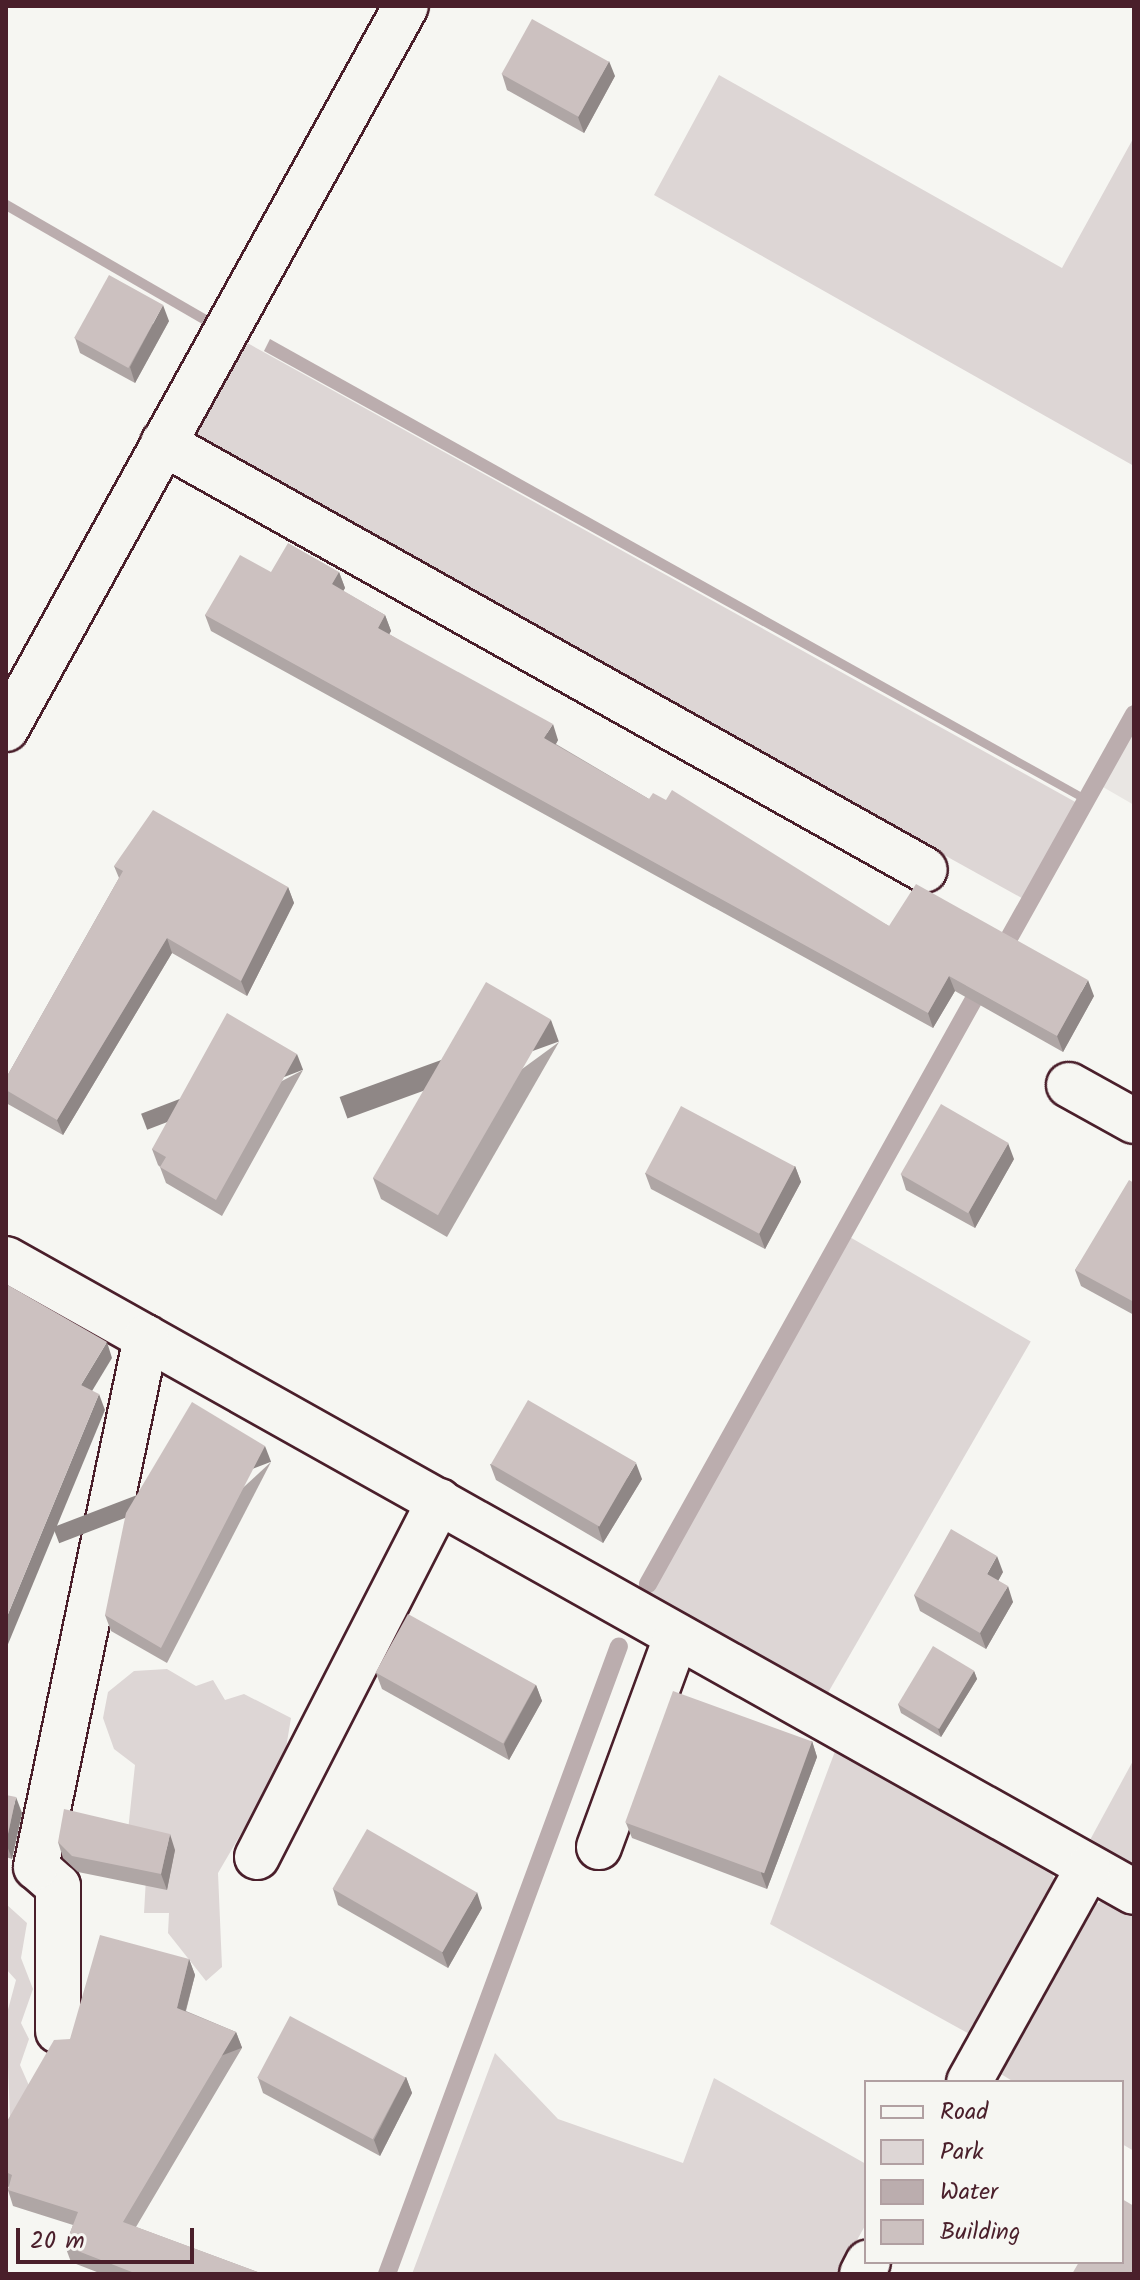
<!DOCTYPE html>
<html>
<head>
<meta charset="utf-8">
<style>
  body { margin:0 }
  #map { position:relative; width:1140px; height:2280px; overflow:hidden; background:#f6f6f2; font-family:Kalam,sans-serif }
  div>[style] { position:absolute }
  .built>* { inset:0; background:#e9e6e3 }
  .green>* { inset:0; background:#ddd6d5; transform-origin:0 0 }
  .water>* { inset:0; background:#bbadae; transform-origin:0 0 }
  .stream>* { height:18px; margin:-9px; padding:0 9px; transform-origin:9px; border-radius:9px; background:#bbadae }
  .roads { filter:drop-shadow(2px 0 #4a1f2b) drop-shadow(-2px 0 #4a1f2b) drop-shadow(0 2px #4a1f2b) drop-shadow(0 -2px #4a1f2b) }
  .minor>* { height:44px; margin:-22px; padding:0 22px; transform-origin:22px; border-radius:22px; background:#f6f6f2 }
  .wall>* { inset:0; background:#afa6a5 }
  .shaded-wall>* { inset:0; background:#8f8786; transform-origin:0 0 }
  .building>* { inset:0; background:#ccc1c0; transform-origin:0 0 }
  span { translate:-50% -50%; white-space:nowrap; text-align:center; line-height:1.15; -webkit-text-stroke:8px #f6f6f2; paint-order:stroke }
  .frame { position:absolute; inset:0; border:8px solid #4a1f2b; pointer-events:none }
  .legend { position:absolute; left:864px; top:2080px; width:260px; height:184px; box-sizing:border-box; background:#f6f6f2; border:2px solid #b1a0a2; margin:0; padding:10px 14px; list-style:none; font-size:24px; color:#4a1f2b }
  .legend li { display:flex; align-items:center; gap:16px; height:40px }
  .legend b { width:40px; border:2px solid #b1a0a2 }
  .scale { position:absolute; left:16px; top:2228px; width:178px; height:36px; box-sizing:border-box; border:4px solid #4a1f2b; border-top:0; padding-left:10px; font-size:24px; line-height:28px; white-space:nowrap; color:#4a1f2b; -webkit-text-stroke:6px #f6f6f2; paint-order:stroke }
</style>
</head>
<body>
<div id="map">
  <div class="built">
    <i style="clip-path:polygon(1134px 730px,1134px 805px,1103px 787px)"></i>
  </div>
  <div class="green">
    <i style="clip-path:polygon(719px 75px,1062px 268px,1134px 137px,1134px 466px,654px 195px)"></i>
    <i style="left:242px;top:340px;width:959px;height:110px;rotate:29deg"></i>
    <i style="left:848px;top:1236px;width:211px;height:415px;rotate:30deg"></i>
    <i style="clip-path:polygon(167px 1669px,196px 1686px,213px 1680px,225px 1700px,244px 1694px,291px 1718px,284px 1760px,218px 1873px,222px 1967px,206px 1981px,168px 1933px,169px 1913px,144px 1913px,146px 1878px,127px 1840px,135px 1765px,114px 1749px,103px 1718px,108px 1692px,134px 1671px)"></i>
    <i style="clip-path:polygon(837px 1746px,1051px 1864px,1055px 1886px,973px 2036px,770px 1924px)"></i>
    <i style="clip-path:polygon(1134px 1759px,1134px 1864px,1090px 1840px)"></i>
    <i style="clip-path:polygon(1109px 1898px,1134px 1912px,1134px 2151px,1122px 2144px,1122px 2082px,1014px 2082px,996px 2071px,1089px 1907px)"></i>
    <i style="clip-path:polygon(6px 1904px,27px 1923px,21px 1958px,33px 1989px,21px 2023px,29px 2039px,20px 2065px,34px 2097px,10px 2117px,6px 2017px,16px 1980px,6px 1969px)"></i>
    <i style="clip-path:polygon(495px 2053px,558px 2119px,683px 2163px,714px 2078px,866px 2164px,866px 2224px,838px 2274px,412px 2274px)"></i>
  </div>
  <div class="water">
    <i style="left:6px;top:199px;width:234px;height:10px;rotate:30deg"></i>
    <i style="clip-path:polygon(270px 339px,1086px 795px,1082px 802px,264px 351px)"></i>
  </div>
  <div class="stream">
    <i style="left:999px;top:956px;width:277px;rotate:-60.8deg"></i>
    <i style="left:648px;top:1584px;width:690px;rotate:-60.87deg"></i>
    <i style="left:387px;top:2274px;width:669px;rotate:-69.72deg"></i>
  </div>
  <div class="roads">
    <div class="minor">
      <i style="left:163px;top:443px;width:873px;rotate:29.26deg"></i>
      <i style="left:6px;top:729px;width:826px;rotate:-61.05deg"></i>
      <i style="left:1069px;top:1085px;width:74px;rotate:29deg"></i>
      <i style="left:6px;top:1259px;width:1293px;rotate:29.3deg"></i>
      <i style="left:599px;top:1847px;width:223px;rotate:-69.8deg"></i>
      <i style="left:257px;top:1857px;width:400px;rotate:-62.9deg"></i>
      <i style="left:58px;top:2031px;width:145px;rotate:-90deg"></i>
      <i style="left:58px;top:1886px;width:29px;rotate:-139deg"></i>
      <i style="left:36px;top:1867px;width:541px;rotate:-78.27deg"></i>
      <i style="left:969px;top:2082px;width:245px;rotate:-60.9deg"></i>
      <i style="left:862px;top:2274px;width:13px;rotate:-63deg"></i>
    </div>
  </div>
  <div class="wall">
    <i style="clip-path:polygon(502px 74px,615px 76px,584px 133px,507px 90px)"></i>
    <i style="clip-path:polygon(169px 321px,135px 383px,80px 353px,75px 338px)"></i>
    <i style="clip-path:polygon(271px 572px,339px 572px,345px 588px,343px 591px,385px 615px,391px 631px,389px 634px,558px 740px,556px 744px,649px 799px,889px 926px,1094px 996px,1063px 1052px,955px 991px,933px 1028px,211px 631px,205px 615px)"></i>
    <i style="clip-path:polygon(114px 866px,288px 887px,294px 903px,247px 996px,172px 953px,63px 1135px,6px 1103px,6px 1078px,119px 878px)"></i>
    <i style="clip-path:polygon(559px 1042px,447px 1237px,381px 1199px,373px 1178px)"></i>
    <i style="clip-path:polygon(303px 1070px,222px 1216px,166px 1183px,160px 1167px,158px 1165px,152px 1149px)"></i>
    <i style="clip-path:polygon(1014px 1159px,975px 1228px,906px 1190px,901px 1174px)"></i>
    <i style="clip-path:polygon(795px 1166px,801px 1182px,765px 1249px,651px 1189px,645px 1173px)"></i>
    <i style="clip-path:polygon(1134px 1183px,1134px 1315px,1081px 1286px,1075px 1270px)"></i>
    <i style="clip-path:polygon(271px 1462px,167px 1663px,111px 1631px,105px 1615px)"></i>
    <i style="clip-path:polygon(490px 1464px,642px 1479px,603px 1543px,496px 1480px)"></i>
    <i style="clip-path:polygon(1003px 1572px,998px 1581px,1013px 1602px,986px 1649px,920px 1611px,914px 1595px)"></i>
    <i style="clip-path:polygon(974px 1671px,977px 1679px,941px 1737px,901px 1713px,898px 1704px)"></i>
    <i style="clip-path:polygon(376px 1673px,536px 1685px,542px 1701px,509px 1760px,382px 1689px)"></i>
    <i style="clip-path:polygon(812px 1741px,817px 1757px,767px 1889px,632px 1838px,626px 1823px)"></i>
    <i style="clip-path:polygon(6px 1795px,22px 1813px,12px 1859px,6px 1857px)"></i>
    <i style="clip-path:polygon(58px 1842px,175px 1850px,167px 1890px,78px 1872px,63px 1858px)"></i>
    <i style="clip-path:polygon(333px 1889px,482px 1908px,448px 1968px,338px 1905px)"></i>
    <i style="clip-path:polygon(189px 1959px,195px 1975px,186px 2011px,236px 2032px,242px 2048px,136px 2227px,263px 2274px,102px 2274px,71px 2262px,65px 2246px,73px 2225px,13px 2206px,8px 2190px,9px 2187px,6px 2186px,6px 2123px,70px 2039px)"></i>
    <i style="clip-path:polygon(406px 2077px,412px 2093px,380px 2156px,263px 2093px,258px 2078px)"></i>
  </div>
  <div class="shaded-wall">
    <i style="clip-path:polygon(609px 61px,615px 76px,584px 133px,578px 117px)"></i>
    <i style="clip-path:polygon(163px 305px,169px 321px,135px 383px,130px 367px)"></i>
    <i style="clip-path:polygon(339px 572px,345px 588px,338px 600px,332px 584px)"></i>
    <i style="clip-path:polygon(385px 615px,391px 631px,384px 644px,378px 628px)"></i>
    <i style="clip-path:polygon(553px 724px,558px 740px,550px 754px,544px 738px)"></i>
    <i style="clip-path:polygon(288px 887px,294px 903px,247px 996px,241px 981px)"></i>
    <i style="clip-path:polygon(167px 938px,172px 953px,63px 1135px,57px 1120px)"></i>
    <i style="clip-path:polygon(949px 976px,955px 991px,933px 1028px,928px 1013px)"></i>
    <i style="clip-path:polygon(1088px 980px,1094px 996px,1063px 1052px,1057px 1036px)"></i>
    <i style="left:551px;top:1020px;width:23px;height:225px;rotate:70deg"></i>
    <i style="left:297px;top:1054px;width:17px;height:167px;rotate:69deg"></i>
    <i style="clip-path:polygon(1008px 1143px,1014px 1159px,975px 1228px,969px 1212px)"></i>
    <i style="clip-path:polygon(795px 1166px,801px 1182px,765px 1249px,759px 1233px)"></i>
    <i style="clip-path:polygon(107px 1342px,112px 1358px,86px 1401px,81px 1385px)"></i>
    <i style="clip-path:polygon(99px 1394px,105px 1410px,6px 1649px,6px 1619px)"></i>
    <i style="left:265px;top:1446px;width:17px;height:227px;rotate:69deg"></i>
    <i style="clip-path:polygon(636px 1463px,642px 1479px,603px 1543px,598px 1527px)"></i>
    <i style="clip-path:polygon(997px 1556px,1003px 1572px,993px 1590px,987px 1574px)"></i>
    <i style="clip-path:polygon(1008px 1586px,1013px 1602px,986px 1649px,980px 1633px)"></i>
    <i style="clip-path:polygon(974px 1671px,977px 1679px,941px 1737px,938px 1729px)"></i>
    <i style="clip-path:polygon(536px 1685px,542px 1701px,509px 1760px,504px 1744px)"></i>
    <i style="clip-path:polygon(812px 1741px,817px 1757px,767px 1889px,761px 1873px)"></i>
    <i style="clip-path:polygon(16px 1797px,22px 1813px,12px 1859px,6px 1843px)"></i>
    <i style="clip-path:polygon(170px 1834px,175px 1850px,167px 1890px,161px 1874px)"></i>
    <i style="clip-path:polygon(477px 1892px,482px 1908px,448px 1968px,442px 1952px)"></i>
    <i style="clip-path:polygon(189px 1959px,195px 1975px,182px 2024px,177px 2008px)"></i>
    <i style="left:236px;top:2032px;width:17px;height:221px;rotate:69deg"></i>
    <i style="clip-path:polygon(406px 2077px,412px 2093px,380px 2156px,374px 2140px)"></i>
  </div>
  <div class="building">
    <i style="left:532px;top:19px;width:88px;height:63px;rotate:29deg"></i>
    <i style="left:109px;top:275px;width:62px;height:72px;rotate:29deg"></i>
    <i style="clip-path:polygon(288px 543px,339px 572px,332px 584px,385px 615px,378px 628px,553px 724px,544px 738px,649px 799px,653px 793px,666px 800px,672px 790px,889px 926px,916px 884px,1088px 980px,1057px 1036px,949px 976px,928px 1013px,205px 615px,240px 555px,271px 572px)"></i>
    <i style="clip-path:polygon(153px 810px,288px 887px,241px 981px,167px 938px,57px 1120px,6px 1090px,6px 1078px,123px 871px,114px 866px)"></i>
    <i style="left:486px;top:982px;width:75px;height:226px;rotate:30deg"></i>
    <i style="clip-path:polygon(227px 1013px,297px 1054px,216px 1200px,160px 1167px,166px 1157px,152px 1149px)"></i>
    <i style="left:941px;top:1104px;width:78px;height:81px;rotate:30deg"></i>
    <i style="left:681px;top:1106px;width:129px;height:76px;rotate:28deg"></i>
    <i style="clip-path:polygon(1129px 1180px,1134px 1183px,1134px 1302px,1075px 1270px)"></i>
    <i style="clip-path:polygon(6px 1284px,107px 1342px,81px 1385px,99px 1394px,6px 1619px)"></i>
    <i style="left:528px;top:1400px;width:125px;height:74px;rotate:30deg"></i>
    <i style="clip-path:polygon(192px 1402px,265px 1446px,161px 1648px,105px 1615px,126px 1513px)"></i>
    <i style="clip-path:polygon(951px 1529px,997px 1556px,987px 1574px,1008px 1586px,980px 1633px,914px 1595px)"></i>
    <i style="left:408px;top:1614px;width:146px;height:67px;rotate:29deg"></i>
    <i style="left:933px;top:1646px;width:48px;height:68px;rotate:31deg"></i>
    <i style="left:673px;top:1691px;width:148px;height:140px;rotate:20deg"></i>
    <i style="clip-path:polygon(6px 1795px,16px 1797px,6px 1843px)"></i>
    <i style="clip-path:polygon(64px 1809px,170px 1834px,161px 1874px,72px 1856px,58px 1842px)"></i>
    <i style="left:367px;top:1829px;width:127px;height:69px;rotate:30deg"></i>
    <i style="clip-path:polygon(100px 1935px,189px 1959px,177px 2008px,236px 2032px,123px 2222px,263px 2274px,137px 2274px,65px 2246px,78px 2212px,8px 2190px,12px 2175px,6px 2172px,6px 2123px,54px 2040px,70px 2039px)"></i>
    <i style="left:290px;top:2016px;width:131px;height:70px;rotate:28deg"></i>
    <i style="clip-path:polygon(1122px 2199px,1134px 2206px,1134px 2274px,1072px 2274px,1079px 2262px,1122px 2262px)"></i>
  </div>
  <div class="frame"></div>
  <ul class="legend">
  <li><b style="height:10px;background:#f6f6f2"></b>Road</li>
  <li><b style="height:22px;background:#ddd6d5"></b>Park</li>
  <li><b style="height:22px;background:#bbadae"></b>Water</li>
  <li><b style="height:22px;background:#ccc1c0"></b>Building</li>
  </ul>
  <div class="scale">20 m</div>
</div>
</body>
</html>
